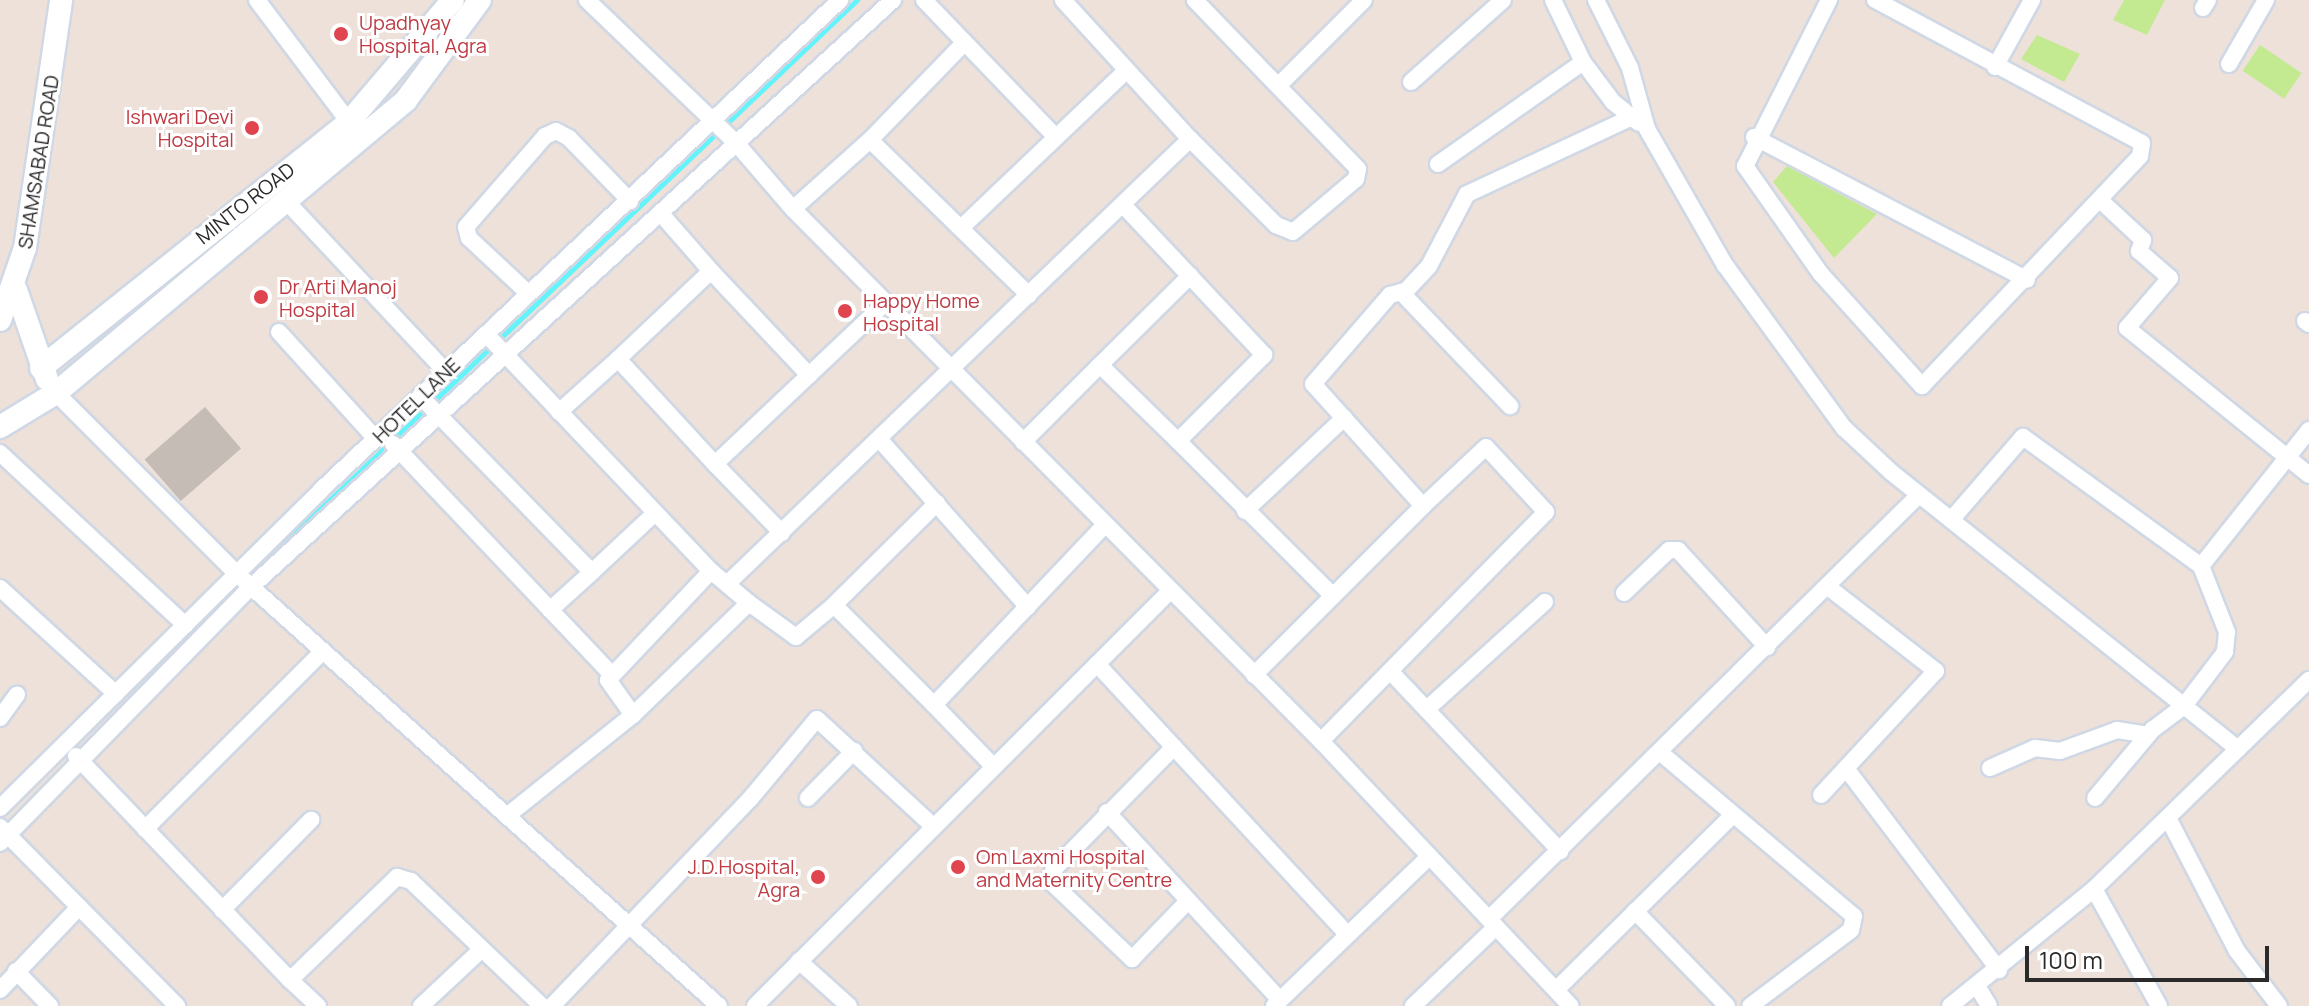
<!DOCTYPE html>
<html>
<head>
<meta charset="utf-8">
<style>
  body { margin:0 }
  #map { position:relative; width:2309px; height:1006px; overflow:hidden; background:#ede1da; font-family:Manrope,sans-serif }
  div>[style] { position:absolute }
  .green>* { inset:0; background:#c3ea91; transform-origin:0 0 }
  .stream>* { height:5px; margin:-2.5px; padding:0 2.5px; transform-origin:2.5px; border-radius:2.5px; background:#62f4fa }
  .building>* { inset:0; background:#c5bcb6; transform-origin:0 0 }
  .roads { filter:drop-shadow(2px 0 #cfd8e4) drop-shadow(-2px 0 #cfd8e4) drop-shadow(0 2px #cfd8e4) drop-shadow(0 -2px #cfd8e4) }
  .street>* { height:16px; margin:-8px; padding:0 8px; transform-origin:8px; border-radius:8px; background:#fff }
  .secondary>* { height:22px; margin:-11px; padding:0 11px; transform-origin:11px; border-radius:11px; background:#fff }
  .dots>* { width:22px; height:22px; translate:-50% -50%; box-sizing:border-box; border:4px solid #fff; border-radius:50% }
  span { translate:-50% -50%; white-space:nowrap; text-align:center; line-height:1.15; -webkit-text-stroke:6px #fff; paint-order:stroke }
  .health-label { font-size:20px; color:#be3a42 }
  .left { translate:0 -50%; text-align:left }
  .right { translate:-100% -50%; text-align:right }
  .street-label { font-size:20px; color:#2a2a2a }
  .scale { position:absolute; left:2025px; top:946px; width:244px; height:36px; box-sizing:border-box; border:4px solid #2a2a2a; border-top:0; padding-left:10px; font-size:24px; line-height:28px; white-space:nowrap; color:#2a2a2a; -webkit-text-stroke:6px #fff; paint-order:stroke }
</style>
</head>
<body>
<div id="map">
  <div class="green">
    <i style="clip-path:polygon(2124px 0,2165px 0,2147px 35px,2113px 20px)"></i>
    <i style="clip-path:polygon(2037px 35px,2080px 54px,2064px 82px,2021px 59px)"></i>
    <i style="left:2260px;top:45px;width:50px;height:31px;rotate:34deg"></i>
    <i style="clip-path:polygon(1787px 166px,1877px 214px,1834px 258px,1773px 182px)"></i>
  </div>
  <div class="stream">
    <i style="left:167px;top:654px;width:951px;rotate:-43.47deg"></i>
  </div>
  <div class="building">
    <i style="left:205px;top:407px;width:55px;height:80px;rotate:49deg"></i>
  </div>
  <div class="roads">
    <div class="street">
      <i style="left:257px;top:0;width:153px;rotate:53deg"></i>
      <i style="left:587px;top:0;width:208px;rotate:43.8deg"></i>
      <i style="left:737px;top:144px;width:86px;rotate:49.3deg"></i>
      <i style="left:793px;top:209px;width:750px;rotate:45.22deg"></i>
      <i style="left:1321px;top:741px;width:364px;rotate:46.7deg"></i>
      <i style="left:924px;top:0;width:187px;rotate:46.1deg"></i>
      <i style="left:1063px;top:0;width:188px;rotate:47.6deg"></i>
      <i style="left:1190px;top:139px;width:122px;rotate:45deg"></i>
      <i style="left:1276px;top:225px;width:18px;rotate:22deg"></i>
      <i style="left:1293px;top:232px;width:82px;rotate:-40.1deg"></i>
      <i style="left:1356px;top:179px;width:10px;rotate:-79deg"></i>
      <i style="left:1358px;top:169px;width:235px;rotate:-134deg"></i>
      <i style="left:1553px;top:0;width:69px;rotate:64.2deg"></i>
      <i style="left:1583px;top:62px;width:50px;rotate:53.1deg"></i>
      <i style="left:1613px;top:102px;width:33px;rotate:39deg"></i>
      <i style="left:1596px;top:0;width:76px;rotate:63.4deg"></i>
      <i style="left:1630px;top:68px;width:63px;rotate:74.4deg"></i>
      <i style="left:1647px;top:129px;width:157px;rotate:60.2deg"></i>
      <i style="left:1725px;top:265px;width:202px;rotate:53.9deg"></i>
      <i style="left:1844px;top:428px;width:64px;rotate:43.1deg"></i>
      <i style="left:1891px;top:472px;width:444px;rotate:38.6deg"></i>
      <i style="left:1829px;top:0;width:186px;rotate:116.8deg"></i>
      <i style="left:1745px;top:166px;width:132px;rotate:54.9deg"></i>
      <i style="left:1821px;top:274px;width:151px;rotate:48deg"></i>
      <i style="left:1922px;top:386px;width:317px;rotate:-46.5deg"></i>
      <i style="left:2140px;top:156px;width:13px;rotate:-81deg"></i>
      <i style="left:2142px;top:143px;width:303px;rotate:-151.8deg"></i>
      <i style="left:2203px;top:8px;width:9px;rotate:-58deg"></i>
      <i style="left:2229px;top:64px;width:74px;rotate:-60deg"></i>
      <i style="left:1995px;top:67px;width:77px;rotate:-61.1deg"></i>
      <i style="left:1411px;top:82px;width:123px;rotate:-41.7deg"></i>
      <i style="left:1279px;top:85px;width:120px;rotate:-45deg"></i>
      <i style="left:1754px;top:137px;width:308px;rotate:27.6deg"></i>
      <i style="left:870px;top:140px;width:136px;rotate:-45.9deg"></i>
      <i style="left:1438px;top:164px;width:177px;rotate:-35.1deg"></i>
      <i style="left:2100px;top:200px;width:59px;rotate:42.9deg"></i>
      <i style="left:2143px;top:240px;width:12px;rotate:110deg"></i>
      <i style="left:2139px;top:251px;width:41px;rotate:41.1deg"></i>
      <i style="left:2170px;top:278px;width:66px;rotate:130.7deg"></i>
      <i style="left:2127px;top:328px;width:234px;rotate:38.9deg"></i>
      <i style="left:287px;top:202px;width:233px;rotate:46.9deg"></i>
      <i style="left:793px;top:209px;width:103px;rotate:-41.9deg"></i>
      <i style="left:870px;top:140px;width:222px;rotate:44.3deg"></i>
      <i style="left:663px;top:216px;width:73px;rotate:48.9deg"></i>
      <i style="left:962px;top:227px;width:225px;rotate:-43.6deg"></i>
      <i style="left:528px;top:293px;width:81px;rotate:-137deg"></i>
      <i style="left:469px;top:238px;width:11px;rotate:-105deg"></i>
      <i style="left:466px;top:227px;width:121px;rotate:-49deg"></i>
      <i style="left:545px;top:136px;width:12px;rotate:-24deg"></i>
      <i style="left:556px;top:131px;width:15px;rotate:28deg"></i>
      <i style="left:569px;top:138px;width:88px;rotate:45.9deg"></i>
      <i style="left:1403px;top:294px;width:38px;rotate:-47deg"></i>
      <i style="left:1429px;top:266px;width:81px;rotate:-62.2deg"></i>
      <i style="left:1467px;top:194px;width:182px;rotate:-25deg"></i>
      <i style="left:2305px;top:321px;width:5px;rotate:37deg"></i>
      <i style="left:279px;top:332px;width:144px;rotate:47.8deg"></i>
      <i style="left:486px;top:334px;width:327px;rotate:46.5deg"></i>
      <i style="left:711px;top:571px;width:50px;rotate:40.1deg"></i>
      <i style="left:749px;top:603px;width:58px;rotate:35.9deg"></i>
      <i style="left:796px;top:637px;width:50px;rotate:-40.1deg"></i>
      <i style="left:618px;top:359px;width:128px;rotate:-43.4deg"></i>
      <i style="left:711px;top:271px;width:143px;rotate:46.7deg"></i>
      <i style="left:1100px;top:365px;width:127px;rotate:-44.7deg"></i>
      <i style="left:56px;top:393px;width:256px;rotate:45deg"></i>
      <i style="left:237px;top:574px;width:647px;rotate:41.87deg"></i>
      <i style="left:420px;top:396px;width:246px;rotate:45.7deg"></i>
      <i style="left:592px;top:572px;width:86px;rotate:-43.1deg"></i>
      <i style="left:559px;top:412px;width:79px;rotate:-41.9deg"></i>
      <i style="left:618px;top:359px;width:143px;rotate:47.3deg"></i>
      <i style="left:880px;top:440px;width:223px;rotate:48.5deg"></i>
      <i style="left:1178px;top:441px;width:216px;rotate:45deg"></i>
      <i style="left:1023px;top:442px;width:109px;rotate:-45deg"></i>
      <i style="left:1100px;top:365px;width:109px;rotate:44.3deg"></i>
      <i style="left:1178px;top:441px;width:122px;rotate:-45deg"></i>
      <i style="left:1264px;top:355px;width:206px;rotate:-133.2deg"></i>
      <i style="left:393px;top:444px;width:318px;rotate:46.5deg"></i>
      <i style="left:0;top:453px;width:253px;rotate:42.9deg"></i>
      <i style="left:937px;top:503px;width:145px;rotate:135.3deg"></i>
      <i style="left:834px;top:605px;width:141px;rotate:45deg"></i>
      <i style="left:934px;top:705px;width:247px;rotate:-46.5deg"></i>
      <i style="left:1245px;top:511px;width:136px;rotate:-43.2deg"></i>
      <i style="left:1951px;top:520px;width:110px;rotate:-49.1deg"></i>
      <i style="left:2023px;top:437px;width:220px;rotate:35.9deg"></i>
      <i style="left:2201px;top:566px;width:71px;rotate:68.5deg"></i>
      <i style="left:2227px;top:632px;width:20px;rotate:96deg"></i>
      <i style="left:2225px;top:652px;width:68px;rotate:127.2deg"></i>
      <i style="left:2184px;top:706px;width:39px;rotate:143deg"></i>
      <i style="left:2153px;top:729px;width:90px;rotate:130deg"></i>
      <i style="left:782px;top:533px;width:96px;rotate:-134.2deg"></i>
      <i style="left:715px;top:464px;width:234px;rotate:-43.4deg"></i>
      <i style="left:2201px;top:566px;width:174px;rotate:-51.5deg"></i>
      <i style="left:727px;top:584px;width:642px;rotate:-43.86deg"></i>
      <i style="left:0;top:588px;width:157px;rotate:42.4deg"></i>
      <i style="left:1624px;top:593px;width:62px;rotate:-43.7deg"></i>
      <i style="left:1669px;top:550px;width:9px"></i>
      <i style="left:1678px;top:550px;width:132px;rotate:47.5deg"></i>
      <i style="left:550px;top:610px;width:57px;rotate:-42.1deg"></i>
      <i style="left:1097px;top:664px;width:369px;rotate:47.2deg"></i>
      <i style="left:1390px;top:671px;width:248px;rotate:46.6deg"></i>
      <i style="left:1254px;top:675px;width:239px;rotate:-45deg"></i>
      <i style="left:1423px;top:506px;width:164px;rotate:-132deg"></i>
      <i style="left:1313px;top:384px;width:118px;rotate:-49.1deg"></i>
      <i style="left:1390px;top:295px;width:11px;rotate:-15deg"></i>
      <i style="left:1401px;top:292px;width:158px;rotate:46.3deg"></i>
      <i style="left:934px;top:705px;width:86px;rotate:45.9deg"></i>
      <i style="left:1428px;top:708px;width:158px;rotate:-42.2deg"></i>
      <i style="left:633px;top:715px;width:43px;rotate:-125.5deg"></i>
      <i style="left:608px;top:680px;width:150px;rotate:-46.6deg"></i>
      <i style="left:0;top:718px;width:29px;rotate:-54deg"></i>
      <i style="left:1321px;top:741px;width:321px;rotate:-45.5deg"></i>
      <i style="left:1546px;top:512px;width:88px;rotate:-132.7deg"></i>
      <i style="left:1486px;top:447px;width:86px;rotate:136.9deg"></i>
      <i style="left:1174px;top:747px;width:171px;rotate:134.5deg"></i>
      <i style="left:1054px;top:869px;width:12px;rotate:114deg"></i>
      <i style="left:1049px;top:880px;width:115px;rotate:43.6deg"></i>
      <i style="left:1132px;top:959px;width:81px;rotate:-46deg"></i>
      <i style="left:1662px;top:754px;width:251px;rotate:40.2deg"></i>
      <i style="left:1854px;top:916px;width:14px;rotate:102deg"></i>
      <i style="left:1851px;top:930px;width:126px;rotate:143deg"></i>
      <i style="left:76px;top:756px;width:310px;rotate:46.3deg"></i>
      <i style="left:1990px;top:768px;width:49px;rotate:-24deg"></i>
      <i style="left:2035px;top:748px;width:25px;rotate:7deg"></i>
      <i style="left:2060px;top:751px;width:61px;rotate:-20.2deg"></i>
      <i style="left:2117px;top:730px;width:30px;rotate:9deg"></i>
      <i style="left:1848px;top:771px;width:250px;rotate:52.8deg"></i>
      <i style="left:1821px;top:795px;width:169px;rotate:-47.2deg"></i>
      <i style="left:1936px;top:671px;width:138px;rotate:-142.1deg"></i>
      <i style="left:808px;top:798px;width:66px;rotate:-45.6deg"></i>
      <i style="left:0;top:808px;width:452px;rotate:-44.7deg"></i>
      <i style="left:321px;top:490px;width:714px;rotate:-43.35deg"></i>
      <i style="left:1107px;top:812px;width:255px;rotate:47.4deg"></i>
      <i style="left:508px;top:815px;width:160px;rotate:-38.7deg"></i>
      <i style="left:633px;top:715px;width:161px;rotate:-44deg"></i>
      <i style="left:2168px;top:818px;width:150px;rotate:62.6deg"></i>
      <i style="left:2237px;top:951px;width:69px;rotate:52.6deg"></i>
      <i style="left:0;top:827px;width:252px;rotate:45.3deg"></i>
      <i style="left:145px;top:829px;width:252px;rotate:-45deg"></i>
      <i style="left:0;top:843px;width:359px;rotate:-45.6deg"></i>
      <i style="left:251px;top:587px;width:870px;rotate:-42.44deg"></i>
      <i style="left:2094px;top:889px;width:134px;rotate:60.9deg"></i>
      <i style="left:222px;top:910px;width:127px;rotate:-45.3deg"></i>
      <i style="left:1635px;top:911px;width:132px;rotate:45.9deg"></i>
      <i style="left:1489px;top:919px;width:604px;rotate:-44.6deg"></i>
      <i style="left:799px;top:961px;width:67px;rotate:42deg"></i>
      <i style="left:16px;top:971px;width:49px;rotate:45.8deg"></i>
      <i style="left:1977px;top:986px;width:23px;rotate:59deg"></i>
      <i style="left:0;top:990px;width:115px;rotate:-46.4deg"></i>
      <i style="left:1556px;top:990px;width:247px;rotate:-44.7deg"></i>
      <i style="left:318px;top:1006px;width:38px;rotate:-137deg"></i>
      <i style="left:290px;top:980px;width:149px;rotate:-43.9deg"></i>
      <i style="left:397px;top:877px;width:15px;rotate:16deg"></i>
      <i style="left:411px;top:881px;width:181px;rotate:43.7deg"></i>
      <i style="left:421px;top:1006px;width:83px;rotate:-43.1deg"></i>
      <i style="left:552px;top:1006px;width:286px;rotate:-46.3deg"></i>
      <i style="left:750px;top:799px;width:104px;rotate:-50.1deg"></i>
      <i style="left:817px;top:719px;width:159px;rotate:42.7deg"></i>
      <i style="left:755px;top:1006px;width:585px;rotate:-45deg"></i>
      <i style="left:1274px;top:1006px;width:214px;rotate:-43.9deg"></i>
      <i style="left:1413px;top:1006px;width:113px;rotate:-43.6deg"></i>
      <i style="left:1950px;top:1006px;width:186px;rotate:-39.1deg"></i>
      <i style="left:2094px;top:889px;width:300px;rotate:-44.2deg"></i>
    </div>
    <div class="secondary">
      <i style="left:16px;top:290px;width:94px;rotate:70.8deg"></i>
      <i style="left:0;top:320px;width:76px;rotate:-70.9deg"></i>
      <i style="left:25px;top:248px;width:251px;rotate:-81.7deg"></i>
      <i style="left:41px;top:368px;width:394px;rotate:-38.6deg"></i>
      <i style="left:349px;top:122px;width:160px;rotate:-49.6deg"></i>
      <i style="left:0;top:427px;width:66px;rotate:-31.3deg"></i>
      <i style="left:56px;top:393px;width:456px;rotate:-39.9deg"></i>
      <i style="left:406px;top:100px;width:124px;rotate:-53.5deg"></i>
    </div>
  </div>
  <div class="dots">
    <i style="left:341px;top:34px;background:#e0444e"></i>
    <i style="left:252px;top:128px;background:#e0444e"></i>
    <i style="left:261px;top:297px;background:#e0444e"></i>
    <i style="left:845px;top:311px;background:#e0444e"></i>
    <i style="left:958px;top:867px;background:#e0444e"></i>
    <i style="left:818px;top:877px;background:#e0444e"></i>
  </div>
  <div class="health-label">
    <span class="left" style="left:359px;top:34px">Upadhyay<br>Hospital, Agra</span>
    <span class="right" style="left:234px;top:128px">Ishwari Devi<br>Hospital</span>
    <span class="left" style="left:279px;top:298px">Dr Arti Manoj<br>Hospital</span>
    <span class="left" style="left:863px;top:312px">Happy Home<br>Hospital</span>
    <span class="left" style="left:976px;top:868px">Om Laxmi Hospital<br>and Maternity Centre</span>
    <span class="right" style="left:800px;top:878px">J.D.Hospital,<br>Agra</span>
  </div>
  <div class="street-label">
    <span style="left:38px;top:162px;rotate:-81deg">SHAMSABAD ROAD</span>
    <span style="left:245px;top:203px;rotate:-38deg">MINTO ROAD</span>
    <span style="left:416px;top:400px;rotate:-44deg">HOTEL LANE</span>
  </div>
  <div class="scale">100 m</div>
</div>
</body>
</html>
